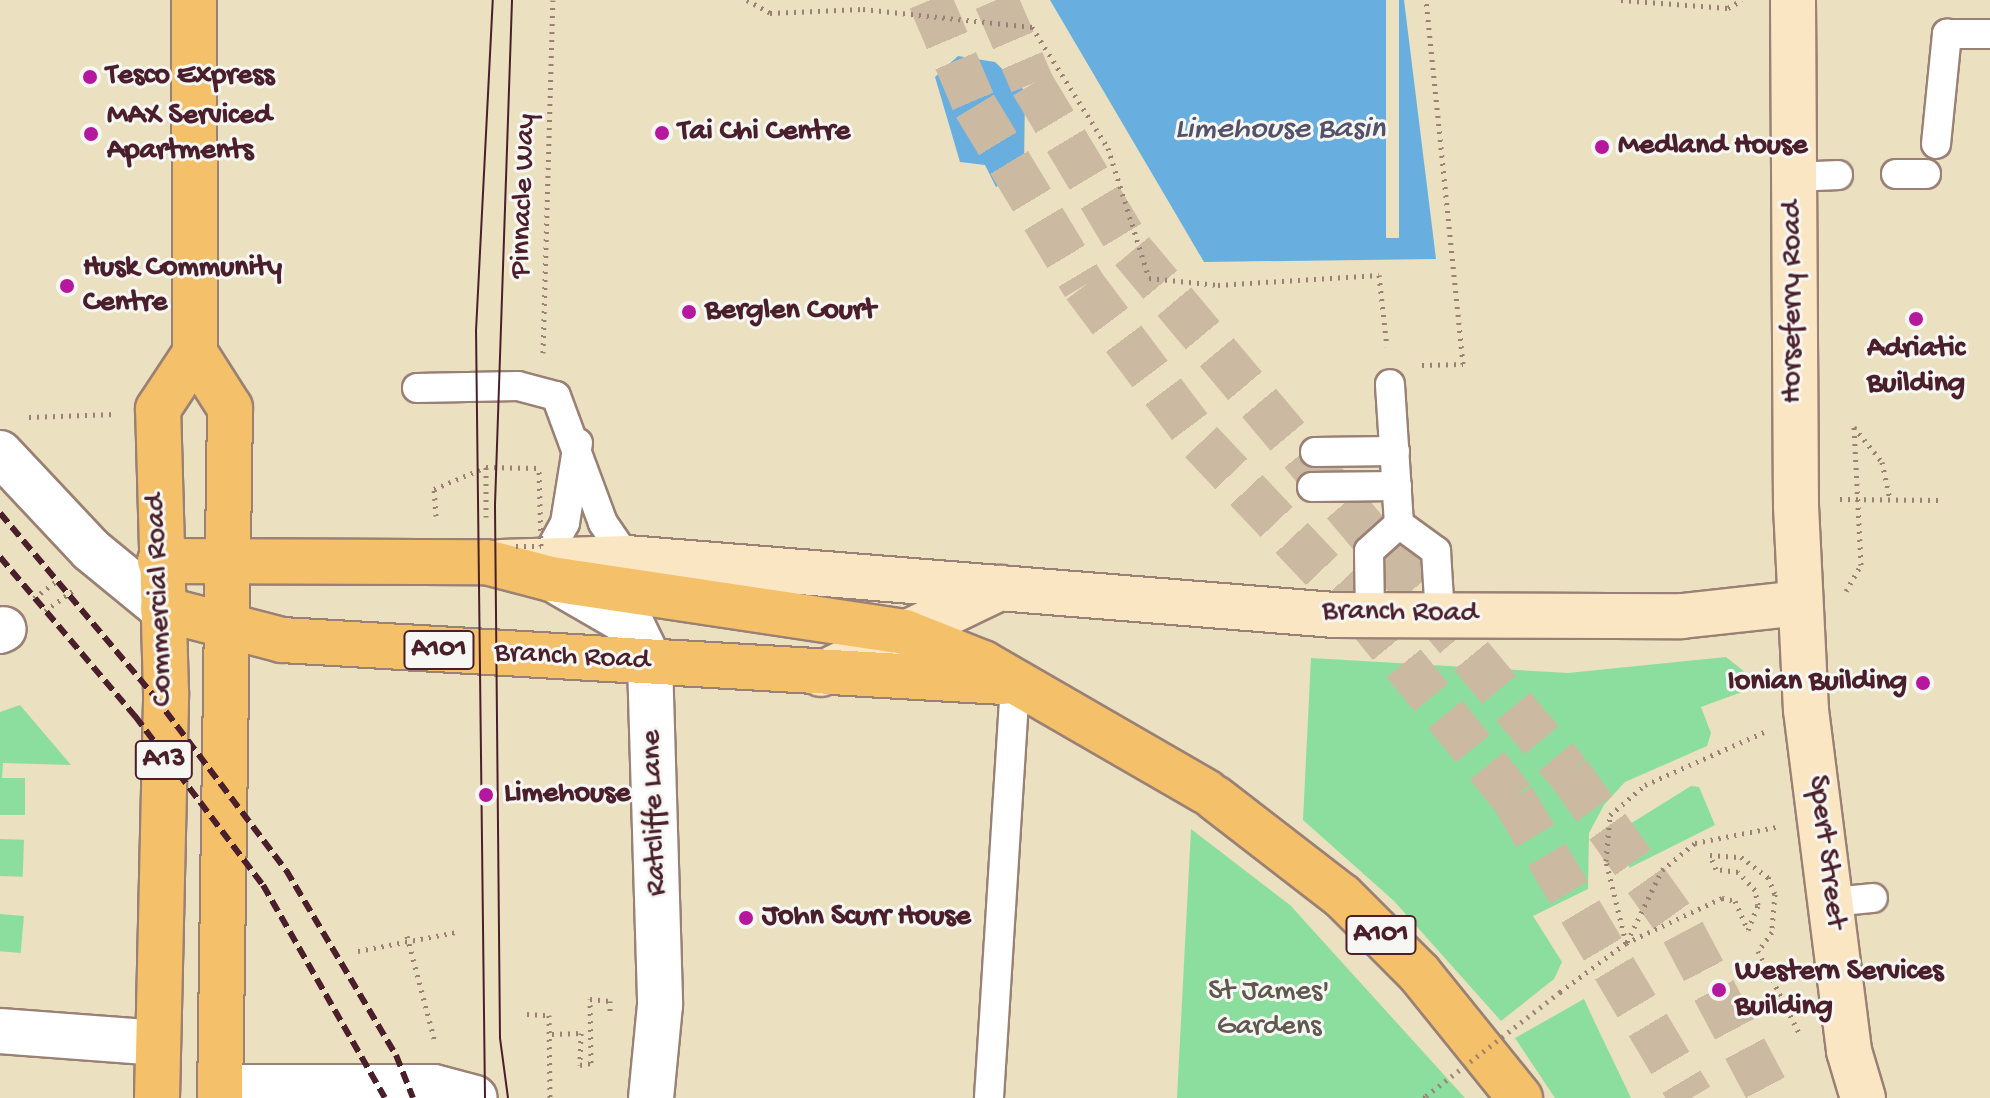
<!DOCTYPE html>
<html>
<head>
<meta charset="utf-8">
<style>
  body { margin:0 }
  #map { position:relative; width:1990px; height:1098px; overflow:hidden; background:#ebe0bf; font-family:"Gochi Hand",sans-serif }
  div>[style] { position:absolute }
  .green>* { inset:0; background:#8cde9f; transform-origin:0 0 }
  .water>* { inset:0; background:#68afdf }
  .pier>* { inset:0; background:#ebe0bf; transform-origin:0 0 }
  .highway-tunnel>* { height:44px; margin-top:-22px; transform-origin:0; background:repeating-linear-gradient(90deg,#cbb9a1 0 44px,transparent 0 66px) }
  .path>* { height:5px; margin-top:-2.5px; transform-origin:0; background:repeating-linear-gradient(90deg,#9a8075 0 2px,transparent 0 8px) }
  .roads { filter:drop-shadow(2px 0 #9a8075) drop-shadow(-2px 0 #9a8075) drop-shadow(0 2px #9a8075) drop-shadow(0 -2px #9a8075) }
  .lane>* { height:28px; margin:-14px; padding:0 14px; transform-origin:14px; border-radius:14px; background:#fff }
  .street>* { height:44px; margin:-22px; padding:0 22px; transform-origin:22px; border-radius:22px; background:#fff }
  .secondary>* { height:44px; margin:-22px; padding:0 22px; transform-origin:22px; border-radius:22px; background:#fbe6c3 }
  .primary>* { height:44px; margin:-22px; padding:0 22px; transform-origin:22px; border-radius:22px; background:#f4c16a }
  .highway>* { height:44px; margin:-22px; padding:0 22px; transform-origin:22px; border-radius:22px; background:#f4c16a }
  .tram>* { height:2px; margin:-1px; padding:0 1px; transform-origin:1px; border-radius:1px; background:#4a1f2b }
  .rail>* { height:6px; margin-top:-3px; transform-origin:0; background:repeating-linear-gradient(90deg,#4a1f2b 0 12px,transparent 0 18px) }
  .path-bridge>* { height:5px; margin-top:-2.5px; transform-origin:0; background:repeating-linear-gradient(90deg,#9a8075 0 2px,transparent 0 8px) }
  .dots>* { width:22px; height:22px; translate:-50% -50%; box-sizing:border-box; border:4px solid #f6f6f2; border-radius:50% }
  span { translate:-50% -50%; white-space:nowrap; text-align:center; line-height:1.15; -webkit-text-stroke:6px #f6f6f2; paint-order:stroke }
  .shield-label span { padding:2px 6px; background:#f6f6f2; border:2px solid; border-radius:6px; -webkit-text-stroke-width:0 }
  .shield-label { font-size:28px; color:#4a1f2b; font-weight:700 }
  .poi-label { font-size:30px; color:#4a1f2b; font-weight:700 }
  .left { translate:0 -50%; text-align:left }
  .right { translate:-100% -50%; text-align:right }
  .street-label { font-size:30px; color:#4a1f2b }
  .park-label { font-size:30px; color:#5e584e }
  .water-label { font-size:32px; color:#54516a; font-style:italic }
</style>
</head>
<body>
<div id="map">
  <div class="green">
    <i style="clip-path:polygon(1726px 657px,1761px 685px,1701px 707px,1711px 733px,1707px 746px,1625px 782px,1604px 805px,1589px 833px,1588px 889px,1533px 916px,1562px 962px,1554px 979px,1501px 1021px,1394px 901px,1303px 820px,1311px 658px,1568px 673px)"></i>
    <i style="clip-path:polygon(20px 705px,71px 765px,3px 763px,2px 778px,25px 778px,25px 815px,0 815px,0 712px)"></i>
    <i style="clip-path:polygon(1691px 786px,1699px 787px,1715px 825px,1629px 868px,1630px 824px)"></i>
    <i style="clip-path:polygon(1191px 829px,1290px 905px,1465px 1098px,1177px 1098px)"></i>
    <i style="left:0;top:839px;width:24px;height:37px;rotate:2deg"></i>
    <i style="left:0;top:914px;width:24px;height:37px;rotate:5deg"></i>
    <i style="clip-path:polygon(1584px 999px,1597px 1027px,1631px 1098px,1555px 1098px,1515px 1038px)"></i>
  </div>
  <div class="water">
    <i style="clip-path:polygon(1050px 0,1404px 0,1436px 259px,1204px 262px)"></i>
    <i style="clip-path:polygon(958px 56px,995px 62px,1025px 91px,1024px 168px,996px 187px,985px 165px,960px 162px,935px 77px)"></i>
  </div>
  <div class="pier">
    <i style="left:1386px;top:0;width:13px;height:238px"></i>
  </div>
  <div class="highway-tunnel">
    <i style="left:930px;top:0;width:115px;rotate:67deg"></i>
    <i style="left:975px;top:106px;width:210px;rotate:58.8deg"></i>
    <i style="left:1084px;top:286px;width:195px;rotate:53.1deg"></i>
    <i style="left:1201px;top:442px;width:234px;rotate:46.6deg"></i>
    <i style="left:1362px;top:612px;width:240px;rotate:50.9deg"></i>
    <i style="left:1513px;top:798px;width:349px;rotate:59.3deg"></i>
    <i style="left:996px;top:0;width:91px;rotate:66.8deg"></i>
    <i style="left:1032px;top:84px;width:195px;rotate:59.1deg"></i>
    <i style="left:1132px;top:251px;width:681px;rotate:50.07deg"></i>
    <i style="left:1569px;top:773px;width:196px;rotate:54.4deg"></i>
    <i style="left:1683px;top:932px;width:188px;rotate:62.1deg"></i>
  </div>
  <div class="path">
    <i style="left:747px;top:0;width:26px;rotate:29deg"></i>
    <i style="left:770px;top:13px;width:93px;rotate:-2.5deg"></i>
    <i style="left:863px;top:9px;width:170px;rotate:6.1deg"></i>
    <i style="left:1032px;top:27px;width:143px;rotate:57.9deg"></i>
    <i style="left:1108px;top:148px;width:136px;rotate:72.5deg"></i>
    <i style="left:1149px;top:278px;width:69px;rotate:5.8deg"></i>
    <i style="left:1218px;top:285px;width:161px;rotate:-3.6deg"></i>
    <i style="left:1379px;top:275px;width:72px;rotate:83.7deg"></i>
    <i style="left:1621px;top:0;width:107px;rotate:4.3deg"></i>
    <i style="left:1728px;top:8px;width:16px;rotate:-30deg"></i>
    <i style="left:543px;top:353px;width:353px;rotate:-88.4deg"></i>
    <i style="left:1422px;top:365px;width:41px;rotate:-1.4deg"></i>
    <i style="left:1463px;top:364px;width:366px;rotate:-95.8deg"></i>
    <i style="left:29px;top:417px;width:86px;rotate:-2deg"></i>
    <i style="left:1840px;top:499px;width:100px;rotate:0.6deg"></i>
    <i style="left:436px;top:516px;width:27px;rotate:-94deg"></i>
    <i style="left:434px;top:489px;width:56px;rotate:-22.9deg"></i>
    <i style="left:486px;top:517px;width:50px;rotate:-90deg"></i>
    <i style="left:486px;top:467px;width:52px;rotate:1.1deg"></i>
    <i style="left:1846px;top:591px;width:30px;rotate:-60deg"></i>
    <i style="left:1861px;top:565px;width:138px;rotate:-92.9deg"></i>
    <i style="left:1854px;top:427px;width:45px;rotate:51.3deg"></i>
    <i style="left:1882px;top:462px;width:38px;rotate:78deg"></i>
    <i style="left:34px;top:598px;width:30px;rotate:-37deg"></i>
    <i style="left:45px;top:611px;width:34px;rotate:-36deg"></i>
    <i style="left:407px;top:936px;width:110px;rotate:75.2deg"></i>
    <i style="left:1627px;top:942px;width:80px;rotate:-64.1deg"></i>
    <i style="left:1662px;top:870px;width:43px;rotate:-39.3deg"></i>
    <i style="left:1695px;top:843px;width:83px;rotate:-11.2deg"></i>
    <i style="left:1626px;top:943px;width:106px;rotate:-25.1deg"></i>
    <i style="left:1722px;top:898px;width:13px;rotate:13deg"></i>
    <i style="left:1735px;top:901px;width:32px;rotate:66deg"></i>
    <i style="left:1748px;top:930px;width:27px;rotate:-68deg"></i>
    <i style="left:1758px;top:905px;width:15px;rotate:-101deg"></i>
    <i style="left:1755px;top:890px;width:25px;rotate:-133deg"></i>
    <i style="left:1738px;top:872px;width:22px;rotate:-172deg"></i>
    <i style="left:1716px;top:869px;width:15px;rotate:-113deg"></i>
    <i style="left:1710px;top:855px;width:31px;rotate:4deg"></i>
    <i style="left:1741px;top:857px;width:34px;rotate:37deg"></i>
    <i style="left:1768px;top:877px;width:18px;rotate:68deg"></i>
    <i style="left:1775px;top:894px;width:38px;rotate:95deg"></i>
    <i style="left:1772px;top:932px;width:24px;rotate:126deg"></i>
    <i style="left:1758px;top:951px;width:92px;rotate:63.4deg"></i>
    <i style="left:358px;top:951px;width:101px;rotate:-10.9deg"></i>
    <i style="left:1560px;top:992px;width:82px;rotate:-36.6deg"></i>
    <i style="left:1626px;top:943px;width:84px;rotate:-103.7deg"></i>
    <i style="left:1606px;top:861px;width:46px;rotate:-85deg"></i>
    <i style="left:1610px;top:815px;width:46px;rotate:-40.6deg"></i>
    <i style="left:1645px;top:785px;width:130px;rotate:-24deg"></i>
    <i style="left:527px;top:1014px;width:22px;rotate:3deg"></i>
    <i style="left:549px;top:1015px;width:83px;rotate:89.3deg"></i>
    <i style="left:552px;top:1034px;width:29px;rotate:-2deg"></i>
    <i style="left:581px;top:1033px;width:32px;rotate:92deg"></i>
    <i style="left:580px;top:1065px;width:11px;rotate:-10deg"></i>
    <i style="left:591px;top:1063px;width:64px;rotate:-90.9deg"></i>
    <i style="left:590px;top:999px;width:20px;rotate:6deg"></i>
    <i style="left:610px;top:1001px;width:12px;rotate:90deg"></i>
    <i style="left:1424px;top:1098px;width:3px;rotate:-45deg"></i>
  </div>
  <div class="roads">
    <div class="lane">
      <i style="left:1936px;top:144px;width:111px;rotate:-84.3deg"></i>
      <i style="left:1947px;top:34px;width:43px"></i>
      <i style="left:1896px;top:174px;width:30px"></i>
      <i style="left:1793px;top:177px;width:45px;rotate:-2.5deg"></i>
      <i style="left:417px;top:388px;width:101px;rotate:-1.1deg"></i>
      <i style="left:518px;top:386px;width:39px;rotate:15deg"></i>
      <i style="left:556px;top:396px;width:135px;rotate:69.7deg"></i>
      <i style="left:603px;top:523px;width:42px;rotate:55.6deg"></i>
      <i style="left:1315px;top:452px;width:80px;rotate:-0.7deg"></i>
      <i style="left:1312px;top:487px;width:85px;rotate:-0.7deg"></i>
      <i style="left:1399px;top:524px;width:46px;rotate:36.1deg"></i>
      <i style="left:1436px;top:551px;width:65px;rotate:86.5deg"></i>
      <i style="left:545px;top:559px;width:41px;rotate:-60.9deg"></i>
      <i style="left:565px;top:523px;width:81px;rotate:-80.8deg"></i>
      <i style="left:1370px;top:615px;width:64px;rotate:-90.9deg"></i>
      <i style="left:1369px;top:551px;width:40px;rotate:-42deg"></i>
      <i style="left:1399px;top:524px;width:140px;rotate:-93.7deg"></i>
      <i style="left:1832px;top:902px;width:41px;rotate:-5.6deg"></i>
      <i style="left:989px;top:1098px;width:417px;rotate:-86.4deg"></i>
    </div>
    <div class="street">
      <i style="left:0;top:453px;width:133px;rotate:46.8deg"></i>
      <i style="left:91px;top:550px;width:93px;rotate:39.3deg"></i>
      <i style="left:561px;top:584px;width:82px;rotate:30deg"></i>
      <i style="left:632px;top:625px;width:41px;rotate:64.1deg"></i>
      <i style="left:650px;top:662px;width:343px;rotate:88.3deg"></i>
      <i style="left:660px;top:1005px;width:93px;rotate:95.5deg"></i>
      <i style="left:0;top:631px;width:4px;rotate:-27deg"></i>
      <i style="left:0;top:1031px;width:158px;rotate:4.3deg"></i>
      <i style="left:220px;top:1087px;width:214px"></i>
      <i style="left:434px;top:1087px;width:42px;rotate:15deg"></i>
    </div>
    <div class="secondary">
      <i style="left:1793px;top:0;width:506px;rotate:89.66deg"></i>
      <i style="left:1796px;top:506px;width:204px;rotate:87.2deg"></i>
      <i style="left:1806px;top:710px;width:344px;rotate:82.8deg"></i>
      <i style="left:1849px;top:1051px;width:49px;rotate:73.4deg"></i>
      <i style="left:501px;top:562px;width:126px;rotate:-1.8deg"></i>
      <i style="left:627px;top:558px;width:709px;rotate:4.61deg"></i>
      <i style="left:1334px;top:615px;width:348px;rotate:0.2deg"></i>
      <i style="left:1682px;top:616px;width:118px;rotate:-6.3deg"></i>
      <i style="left:821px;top:674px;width:199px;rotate:-25.7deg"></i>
    </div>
    <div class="primary">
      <i style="left:160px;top:561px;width:326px;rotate:0.2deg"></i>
      <i style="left:486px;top:562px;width:67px;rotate:14.7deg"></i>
      <i style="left:551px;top:579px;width:358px;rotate:8.5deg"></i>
      <i style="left:905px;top:632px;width:84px;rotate:21.7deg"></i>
      <i style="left:983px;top:663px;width:258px;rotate:30deg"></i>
      <i style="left:163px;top:609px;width:123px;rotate:14.6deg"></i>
      <i style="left:282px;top:640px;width:723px;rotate:3.33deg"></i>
      <i style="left:1215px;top:798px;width:160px;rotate:37.7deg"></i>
      <i style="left:1342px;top:896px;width:109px;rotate:45deg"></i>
      <i style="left:1419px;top:973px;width:161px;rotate:51.1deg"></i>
    </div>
    <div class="highway">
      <i style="left:194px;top:0;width:353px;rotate:89.8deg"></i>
      <i style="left:195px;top:353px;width:65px;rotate:57.5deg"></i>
      <i style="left:230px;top:408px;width:690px;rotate:90.83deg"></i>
      <i style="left:157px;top:1098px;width:406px;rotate:-88.7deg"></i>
      <i style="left:166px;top:692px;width:283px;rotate:-91.6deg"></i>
      <i style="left:158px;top:409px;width:67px;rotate:-56.5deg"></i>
    </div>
  </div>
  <div class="tram">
    <i style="left:485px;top:1098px;width:767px;rotate:-90.67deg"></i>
    <i style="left:476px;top:331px;width:331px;rotate:-87.1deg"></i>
    <i style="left:508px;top:1098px;width:61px;rotate:-97.6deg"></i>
    <i style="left:500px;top:1038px;width:533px;rotate:-90.54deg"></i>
    <i style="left:495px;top:505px;width:505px;rotate:-88.07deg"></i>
  </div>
  <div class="rail">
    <i style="left:0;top:513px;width:241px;rotate:49.9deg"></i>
    <i style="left:155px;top:697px;width:217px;rotate:52.9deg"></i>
    <i style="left:286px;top:870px;width:215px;rotate:59.3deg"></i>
    <i style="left:396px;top:1055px;width:46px;rotate:68.4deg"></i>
    <i style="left:0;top:557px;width:209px;rotate:49.7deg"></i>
    <i style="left:135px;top:716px;width:212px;rotate:52.9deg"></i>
    <i style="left:263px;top:885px;width:245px;rotate:60.2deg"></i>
  </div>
  <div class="path-bridge">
    <i style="left:516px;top:546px;width:25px"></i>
    <i style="left:541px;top:546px;width:78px;rotate:-91.5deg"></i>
    <i style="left:1426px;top:1096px;width:170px;rotate:-37.8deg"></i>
  </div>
  <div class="dots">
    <i style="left:90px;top:77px;background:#b5179e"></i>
    <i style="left:662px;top:133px;background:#b5179e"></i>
    <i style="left:91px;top:134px;background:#b5179e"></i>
    <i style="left:1602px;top:147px;background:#b5179e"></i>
    <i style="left:67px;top:286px;background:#b5179e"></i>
    <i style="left:689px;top:312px;background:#b5179e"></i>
    <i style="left:1916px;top:319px;background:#b5179e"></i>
    <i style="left:1923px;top:683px;background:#b5179e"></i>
    <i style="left:486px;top:795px;background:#b5179e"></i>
    <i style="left:746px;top:918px;background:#b5179e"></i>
    <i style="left:1719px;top:990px;background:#b5179e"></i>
  </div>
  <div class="shield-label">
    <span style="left:439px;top:650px">A101</span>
    <span style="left:164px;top:760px">A13</span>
    <span style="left:1381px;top:935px">A101</span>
  </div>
  <div class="poi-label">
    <span class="left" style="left:106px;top:77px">Tesco Express</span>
    <span class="left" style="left:107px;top:134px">MAX Serviced<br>Apartments</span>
    <span class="left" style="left:678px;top:133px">Tai Chi Centre</span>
    <span class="left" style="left:1618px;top:147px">Medland House</span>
    <span class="left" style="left:83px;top:286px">Husk Community<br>Centre</span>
    <span class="left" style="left:705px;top:312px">Berglen Court</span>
    <span style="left:1916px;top:367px">Adriatic<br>Building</span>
    <span class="right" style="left:1907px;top:683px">Ionian Building</span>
    <span class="left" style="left:504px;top:795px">Limehouse</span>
    <span class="left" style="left:762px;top:918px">John Scurr House</span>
    <span class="left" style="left:1735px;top:990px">Western Services<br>Building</span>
  </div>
  <div class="street-label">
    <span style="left:525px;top:196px;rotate:-88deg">Pinnacle Way</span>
    <span style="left:1794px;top:302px;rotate:-90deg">Horseferry Road</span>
    <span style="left:161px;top:600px;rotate:-92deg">Commercial Road</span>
    <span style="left:1400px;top:614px;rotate:1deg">Branch Road</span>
    <span style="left:572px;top:658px;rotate:3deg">Branch Road</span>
    <span style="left:656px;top:813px;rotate:-92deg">Ratcliffe Lane</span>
    <span style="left:1825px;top:852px;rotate:83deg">Spert Street</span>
  </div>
  <div class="park-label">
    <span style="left:1269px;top:1010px">St James'<br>Gardens</span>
  </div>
  <div class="water-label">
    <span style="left:1280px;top:130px">Limehouse Basin</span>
  </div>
</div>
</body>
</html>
